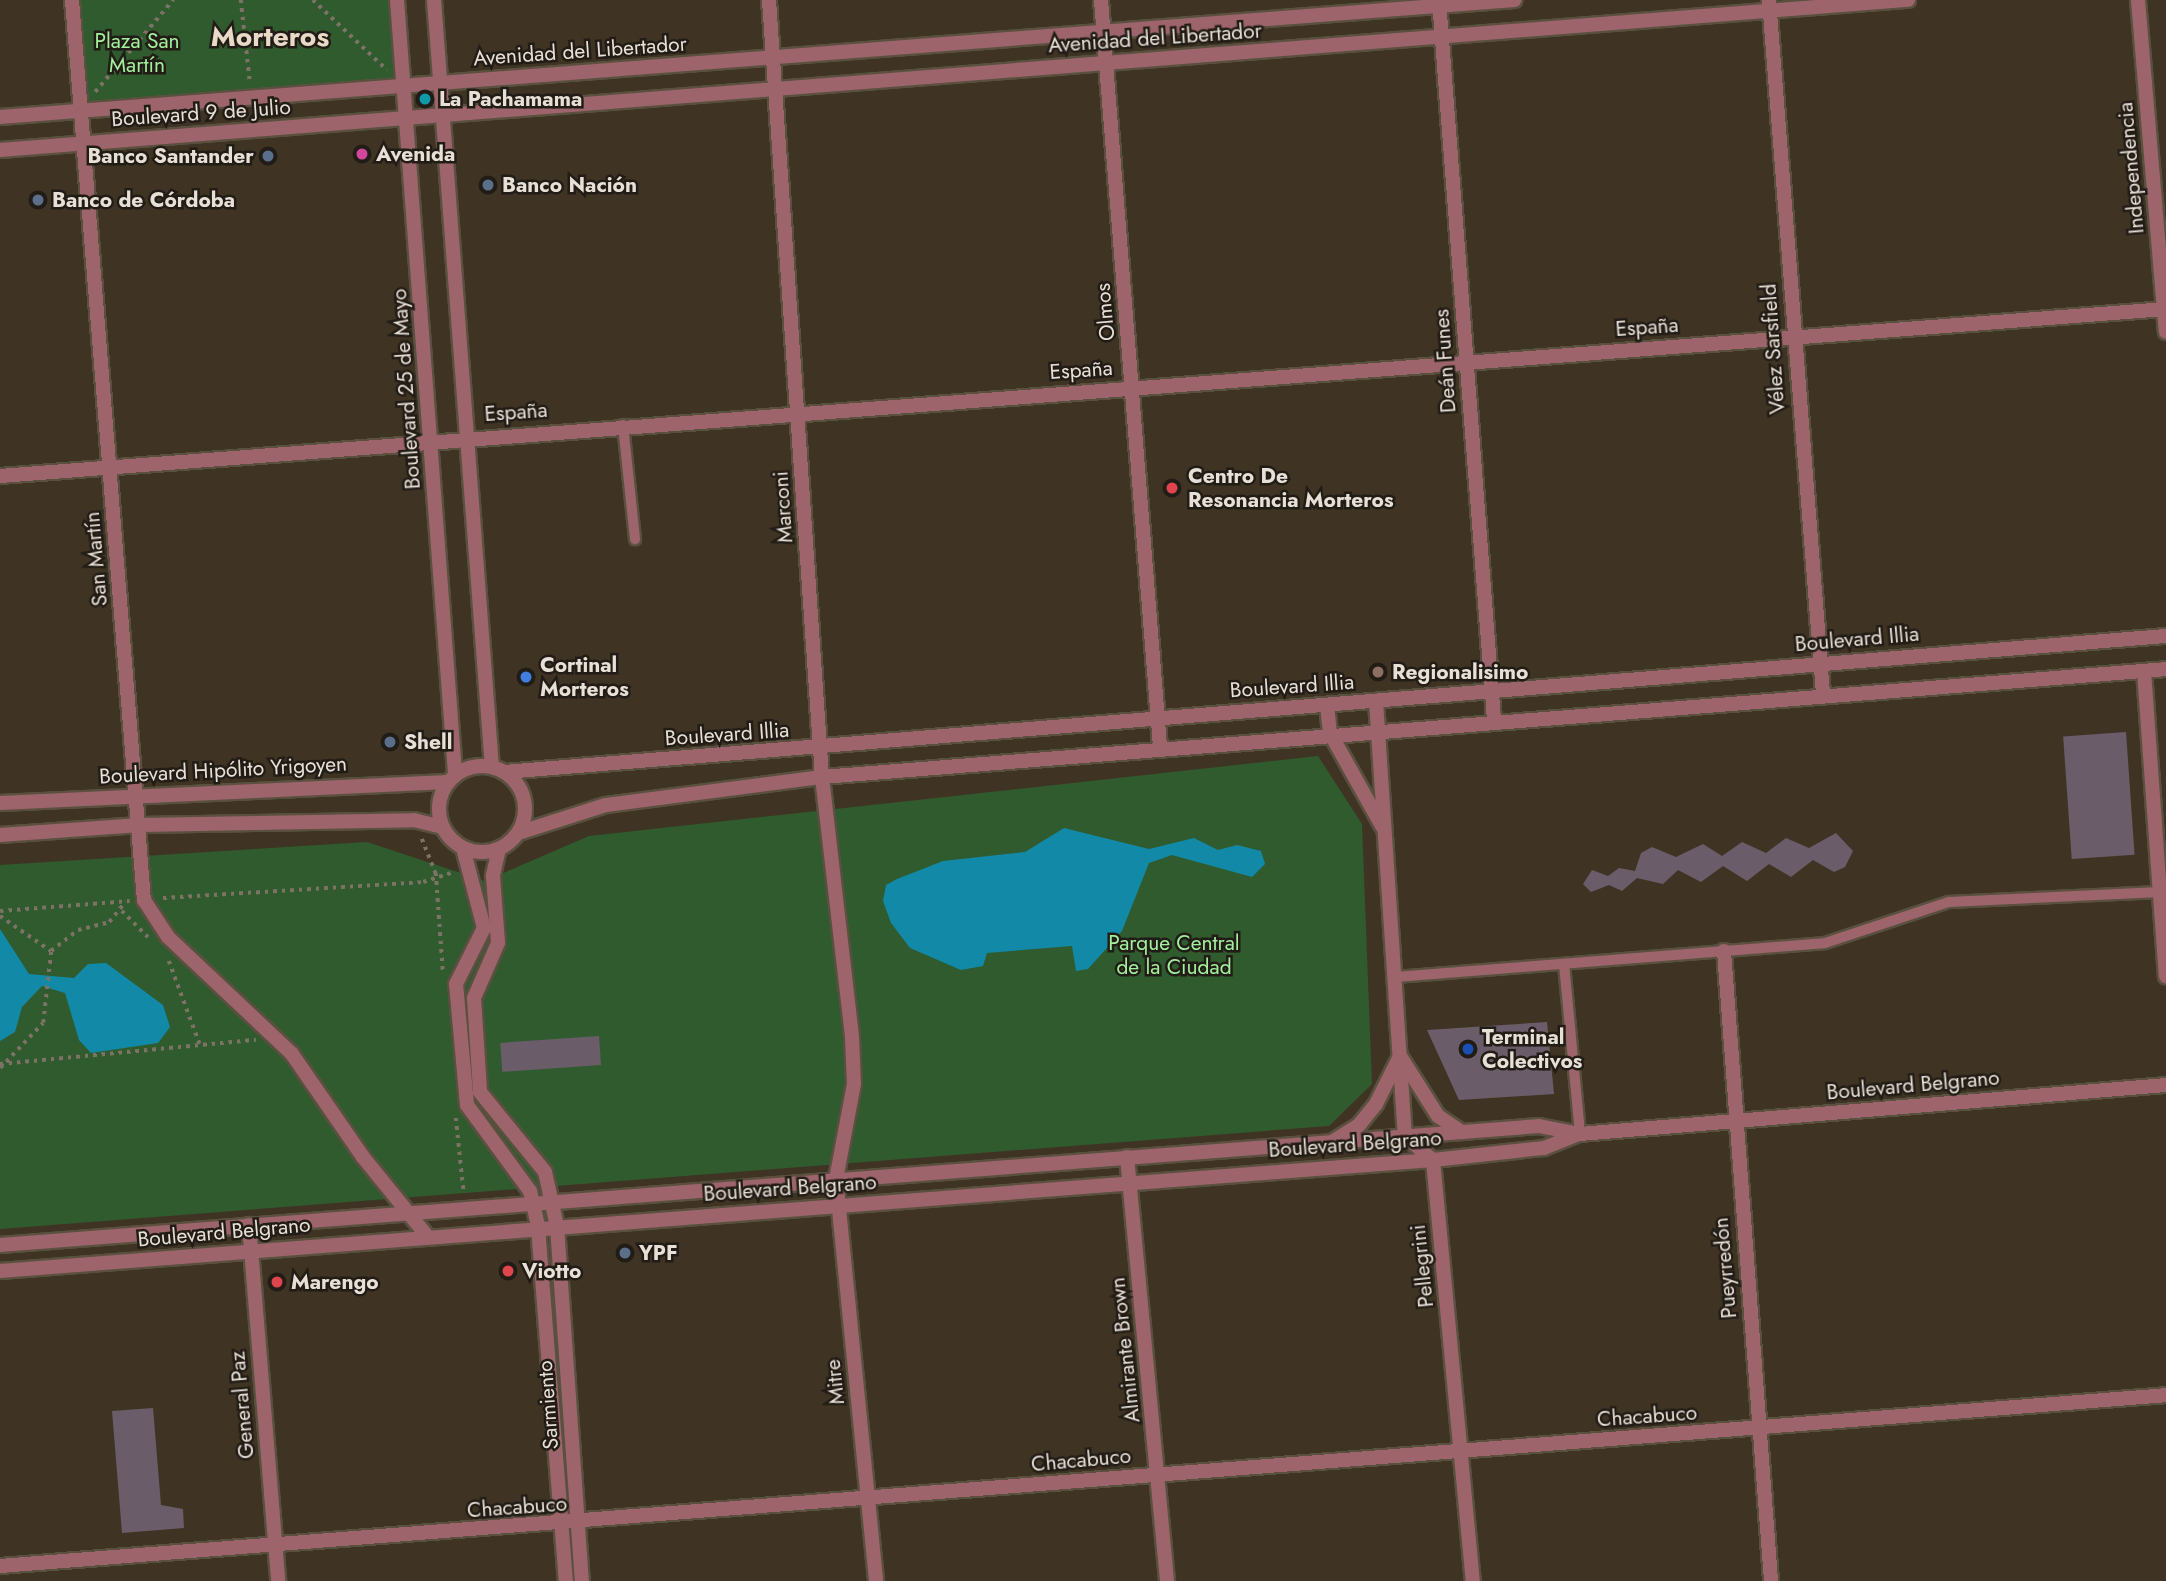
<!DOCTYPE html>
<html>
<head>
<meta charset="utf-8">
<style>
  body { margin:0 }
  #map { position:relative; width:2166px; height:1581px; overflow:hidden; background:#3f3424; font-family:Jost,sans-serif }
  div>[style] { position:absolute }
  .green>* { inset:0; background:#305b2e }
  .water>* { inset:0; background:#1289a7 }
  .building>* { inset:0; background:#6b5c6a; transform-origin:0 0 }
  .path>* { height:3.5px; margin-top:-1.75px; transform-origin:0; background:repeating-linear-gradient(90deg,#7c7265 0 3.5px,transparent 0 8.5px) }
  .roads { filter:drop-shadow(2px 0 #5a5040) drop-shadow(-2px 0 #5a5040) drop-shadow(0 2px #5a5040) drop-shadow(0 -2px #5a5040) }
  .service>* { height:10px; margin:-5px; padding:0 5px; transform-origin:5px; border-radius:5px; background:#9d656b }
  .minor>* { height:14px; margin:-7px; padding:0 7px; transform-origin:7px; border-radius:7px; background:#9d656b }
  .tertiary>* { height:14px; margin:-7px; padding:0 7px; transform-origin:7px; border-radius:7px; background:#9d656b }
  .tertiary>.ring { margin:-7px; padding:0; box-sizing:content-box; background:none; border:14px solid #9d656b; border-radius:50% }
  .dots>* { width:19px; height:19px; translate:-50% -50%; box-sizing:border-box; border:4px solid #221c16; border-radius:50% }
  span { translate:-50% -50%; white-space:nowrap; text-align:center; line-height:1.15; -webkit-text-stroke:5px #221c16; paint-order:stroke }
  .street-label { font-size:21px; color:#e7e0d6 }
  .park-label { font-size:21px; color:#a2ef9d }
  .poi-label { font-size:21px; color:#e7e0d6; font-weight:700 }
  .left { translate:0 -50%; text-align:left }
  .right { translate:-100% -50%; text-align:right }
  .district-label { font-size:28px; color:#e9dac7; font-weight:700 }
</style>
</head>
<body>
<div id="map">
  <div class="green">
    <i style="clip-path:polygon(72px 0,397px 0,403px 86px,79px 110px)"></i>
    <i style="clip-path:polygon(1318px 756px,1362px 824px,1372px 1084px,1329px 1126px,0 1229px,0 865px,367px 842px,485px 881px,589px 836px)"></i>
  </div>
  <div class="water">
    <i style="clip-path:polygon(1064px 828px,1149px 849px,1194px 838px,1218px 850px,1237px 845px,1261px 851px,1265px 864px,1252px 877px,1172px 855px,1149px 863px,1122px 931px,1088px 969px,1076px 971px,1072px 946px,987px 953px,983px 966px,961px 970px,910px 948px,891px 923px,883px 901px,886px 885px,897px 879px,943px 861px,1025px 852px)"></i>
    <i style="clip-path:polygon(0 929px,29px 974px,74px 978px,88px 964px,106px 963px,163px 1005px,170px 1027px,158px 1043px,91px 1053px,79px 1040px,65px 993px,42px 986px,22px 1007px,15px 1032px,0 1041px)"></i>
  </div>
  <div class="building">
    <i style="left:2126px;top:732px;width:123px;height:63px;rotate:86deg"></i>
    <i style="clip-path:polygon(1836px 833px,1853px 851px,1845px 867px,1834px 872px,1813px 860px,1791px 877px,1769px 864px,1747px 881px,1723px 866px,1701px 882px,1678px 870px,1663px 884px,1637px 878px,1622px 891px,1609px 885px,1591px 892px,1583px 884px,1592px 870px,1608px 876px,1619px 868px,1635px 871px,1641px 853px,1652px 847px,1676px 857px,1703px 844px,1722px 856px,1742px 842px,1766px 853px,1786px 838px,1809px 848px)"></i>
    <i style="clip-path:polygon(1547px 1022px,1554px 1094px,1459px 1100px,1427px 1030px)"></i>
    <i style="left:599px;top:1036px;width:29px;height:99px;rotate:86deg"></i>
    <i style="clip-path:polygon(153px 1408px,161px 1505px,183px 1509px,184px 1528px,122px 1533px,112px 1411px)"></i>
  </div>
  <div class="path">
    <i style="left:241px;top:0;width:81px;rotate:83.7deg"></i>
    <i style="left:313px;top:0;width:102px;rotate:43.4deg"></i>
    <i style="left:95px;top:92px;width:121px;rotate:-49.7deg"></i>
    <i style="left:422px;top:839px;width:37px;rotate:68deg"></i>
    <i style="left:436px;top:873px;width:98px;rotate:85.9deg"></i>
    <i style="left:163px;top:898px;width:260px;rotate:-3.5deg"></i>
    <i style="left:423px;top:882px;width:32px;rotate:-18deg"></i>
    <i style="left:0;top:911px;width:130px;rotate:-4.4deg"></i>
    <i style="left:122px;top:911px;width:37px;rotate:45deg"></i>
    <i style="left:0;top:916px;width:62px;rotate:34.5deg"></i>
    <i style="left:51px;top:951px;width:34px;rotate:-38deg"></i>
    <i style="left:78px;top:930px;width:32px;rotate:-14deg"></i>
    <i style="left:109px;top:922px;width:26px;rotate:-51deg"></i>
    <i style="left:169px;top:961px;width:90px;rotate:69.7deg"></i>
    <i style="left:0;top:1064px;width:257px;rotate:-5.4deg"></i>
    <i style="left:0;top:1068px;width:62px;rotate:-46.3deg"></i>
    <i style="left:43px;top:1023px;width:72px;rotate:-83.7deg"></i>
    <i style="left:456px;top:1118px;width:76px;rotate:84deg"></i>
  </div>
  <div class="roads">
    <div class="service">
      <i style="left:623px;top:425px;width:115px;rotate:84deg"></i>
      <i style="left:1564px;top:964px;width:171px;rotate:84.6deg"></i>
      <i style="left:1394px;top:977px;width:432px;rotate:-4.5deg"></i>
      <i style="left:1825px;top:943px;width:131px;rotate:-18.3deg"></i>
      <i style="left:1949px;top:902px;width:211px;rotate:-2.7deg"></i>
    </div>
    <div class="minor">
      <i style="left:72px;top:0;width:903px;rotate:85.43deg"></i>
      <i style="left:144px;top:900px;width:44px;rotate:57deg"></i>
      <i style="left:168px;top:937px;width:170px;rotate:43.3deg"></i>
      <i style="left:292px;top:1054px;width:125px;rotate:55.4deg"></i>
      <i style="left:363px;top:1157px;width:102px;rotate:51deg"></i>
      <i style="left:769px;top:0;width:779px;rotate:86.1deg"></i>
      <i style="left:822px;top:777px;width:262px;rotate:83.4deg"></i>
      <i style="left:852px;top:1037px;width:47px;rotate:87.6deg"></i>
      <i style="left:854px;top:1084px;width:97px;rotate:100.7deg"></i>
      <i style="left:836px;top:1179px;width:404px;rotate:84.3deg"></i>
      <i style="left:1101px;top:0;width:748px;rotate:85.48deg"></i>
      <i style="left:1439px;top:0;width:721px;rotate:85.63deg"></i>
      <i style="left:1769px;top:0;width:696px;rotate:85.55deg"></i>
      <i style="left:2138px;top:0;width:333px;rotate:85.2deg"></i>
      <i style="left:0;top:476px;width:2172px;rotate:-4.41deg"></i>
      <i style="left:2144px;top:671px;width:306px;rotate:85.9deg"></i>
      <i style="left:1376px;top:701px;width:436px;rotate:86.2deg"></i>
      <i style="left:1405px;top:1136px;width:37px;rotate:41deg"></i>
      <i style="left:1433px;top:1160px;width:423px;rotate:84.6deg"></i>
      <i style="left:1327px;top:705px;width:28px;rotate:84deg"></i>
      <i style="left:1330px;top:733px;width:107px;rotate:60.8deg"></i>
      <i style="left:1724px;top:951px;width:632px;rotate:85.73deg"></i>
      <i style="left:1332px;top:1142px;width:32px;rotate:-32deg"></i>
      <i style="left:1359px;top:1125px;width:27px;rotate:-51deg"></i>
      <i style="left:1376px;top:1104px;width:54px;rotate:-63.4deg"></i>
      <i style="left:1400px;top:1056px;width:71px;rotate:57.7deg"></i>
      <i style="left:1438px;top:1116px;width:29px;rotate:34deg"></i>
      <i style="left:1127px;top:1157px;width:426px;rotate:84.6deg"></i>
      <i style="left:249px;top:1225px;width:357px;rotate:85.3deg"></i>
      <i style="left:557px;top:1226px;width:356px;rotate:86deg"></i>
      <i style="left:538px;top:1227px;width:355px;rotate:85.5deg"></i>
      <i style="left:0;top:1566px;width:2173px;rotate:-4.51deg"></i>
    </div>
    <div class="tertiary">
      <i style="left:397px;top:0;width:776px;rotate:85.71deg"></i>
      <i style="left:434px;top:0;width:769px;rotate:85.68deg"></i>
      <i style="left:0;top:117px;width:1519px;rotate:-4.42deg"></i>
      <i style="left:0;top:150px;width:1914px;rotate:-4.5deg"></i>
      <i class="ring" style="left:439px;top:766px;width:72px;height:72px"></i>
      <i style="left:504px;top:772px;width:1668px;rotate:-4.68deg"></i>
      <i style="left:0;top:803px;width:448px;rotate:-2.7deg"></i>
      <i style="left:518px;top:833px;width:92px;rotate:-17.7deg"></i>
      <i style="left:606px;top:805px;width:218px;rotate:-7.4deg"></i>
      <i style="left:822px;top:777px;width:1348px;rotate:-4.59deg"></i>
      <i style="left:0;top:835px;width:140px;rotate:-4.1deg"></i>
      <i style="left:140px;top:825px;width:274px;rotate:-1deg"></i>
      <i style="left:414px;top:820px;width:30px;rotate:14deg"></i>
      <i style="left:463px;top:848px;width:83px;rotate:75.3deg"></i>
      <i style="left:484px;top:928px;width:63px;rotate:116.6deg"></i>
      <i style="left:456px;top:984px;width:121px;rotate:84.8deg"></i>
      <i style="left:467px;top:1105px;width:107px;rotate:53.8deg"></i>
      <i style="left:530px;top:1191px;width:37px;rotate:77deg"></i>
      <i style="left:499px;top:849px;width:28px;rotate:103deg"></i>
      <i style="left:493px;top:876px;width:67px;rotate:85.7deg"></i>
      <i style="left:498px;top:943px;width:60px;rotate:113.6deg"></i>
      <i style="left:474px;top:998px;width:94px;rotate:86.3deg"></i>
      <i style="left:480px;top:1092px;width:103px;rotate:50.9deg"></i>
      <i style="left:545px;top:1172px;width:55px;rotate:77.5deg"></i>
      <i style="left:0;top:1245px;width:1544px;rotate:-4.42deg"></i>
      <i style="left:1539px;top:1126px;width:42px;rotate:11deg"></i>
      <i style="left:1580px;top:1134px;width:588px;rotate:-4.78deg"></i>
      <i style="left:0;top:1271px;width:1437px;rotate:-4.43deg"></i>
      <i style="left:1433px;top:1160px;width:112px;rotate:-6.2deg"></i>
      <i style="left:1544px;top:1148px;width:37px;rotate:-22deg"></i>
    </div>
  </div>
  <div class="dots">
    <i style="left:425px;top:99px;background:#0f9aa8"></i>
    <i style="left:362px;top:154px;background:#d1479c"></i>
    <i style="left:268px;top:156px;background:#5c6f8a"></i>
    <i style="left:488px;top:185px;background:#5c6f8a"></i>
    <i style="left:38px;top:200px;background:#5c6f8a"></i>
    <i style="left:1172px;top:488px;background:#e0444e"></i>
    <i style="left:1378px;top:672px;background:#8d6e63"></i>
    <i style="left:526px;top:677px;background:#3f7fe0"></i>
    <i style="left:390px;top:742px;background:#5c6f8a"></i>
    <i style="left:1468px;top:1049px;background:#1a4fb4"></i>
    <i style="left:625px;top:1253px;background:#5c6f8a"></i>
    <i style="left:508px;top:1271px;background:#e0444e"></i>
    <i style="left:277px;top:1282px;background:#e0444e"></i>
  </div>
  <div class="street-label">
    <span style="left:1155px;top:38px;rotate:-4deg">Avenidad del Libertador</span>
    <span style="left:580px;top:51px;rotate:-4deg">Avenidad del Libertador</span>
    <span style="left:201px;top:113px;rotate:-4deg">Boulevard 9 de Julio</span>
    <span style="left:2131px;top:168px;rotate:-95deg">Independencia</span>
    <span style="left:1105px;top:312px;rotate:-95deg">Olmos</span>
    <span style="left:1647px;top:327px;rotate:-4deg">España</span>
    <span style="left:1773px;top:349px;rotate:-94deg">Vélez Sarsfield</span>
    <span style="left:1445px;top:361px;rotate:-94deg">Deán Funes</span>
    <span style="left:1081px;top:370px;rotate:-4deg">España</span>
    <span style="left:406px;top:389px;rotate:-94deg">Boulevard 25 de Mayo</span>
    <span style="left:516px;top:412px;rotate:-4deg">España</span>
    <span style="left:783px;top:507px;rotate:-94deg">Marconi</span>
    <span style="left:96px;top:559px;rotate:-95deg">San Martín</span>
    <span style="left:1857px;top:639px;rotate:-5deg">Boulevard Illia</span>
    <span style="left:1292px;top:686px;rotate:-4deg">Boulevard Illia</span>
    <span style="left:727px;top:734px;rotate:-4deg">Boulevard Illia</span>
    <span style="left:223px;top:770px;rotate:-3deg">Boulevard Hipólito Yrigoyen</span>
    <span style="left:1913px;top:1085px;rotate:-5deg">Boulevard Belgrano</span>
    <span style="left:1355px;top:1144px;rotate:-4deg">Boulevard Belgrano</span>
    <span style="left:790px;top:1188px;rotate:-4deg">Boulevard Belgrano</span>
    <span style="left:224px;top:1232px;rotate:-5deg">Boulevard Belgrano</span>
    <span style="left:1422px;top:1266px;rotate:-96deg">Pellegrini</span>
    <span style="left:1725px;top:1268px;rotate:-95deg">Pueyrredón</span>
    <span style="left:1125px;top:1350px;rotate:-96deg">Almirante Brown</span>
    <span style="left:835px;top:1382px;rotate:-96deg">Mitre</span>
    <span style="left:242px;top:1405px;rotate:-95deg">General Paz</span>
    <span style="left:548px;top:1405px;rotate:-94deg">Sarmiento</span>
    <span style="left:1647px;top:1416px;rotate:-4deg">Chacabuco</span>
    <span style="left:1081px;top:1460px;rotate:-5deg">Chacabuco</span>
    <span style="left:517px;top:1507px;rotate:-4deg">Chacabuco</span>
  </div>
  <div class="park-label">
    <span style="left:137px;top:53px">Plaza San<br>Martín</span>
    <span style="left:1174px;top:955px">Parque Central<br>de la Ciudad</span>
  </div>
  <div class="poi-label">
    <span class="left" style="left:439px;top:99px">La Pachamama</span>
    <span class="left" style="left:376px;top:154px">Avenida</span>
    <span class="right" style="left:254px;top:156px">Banco Santander</span>
    <span class="left" style="left:502px;top:185px">Banco Nación</span>
    <span class="left" style="left:52px;top:200px">Banco de Córdoba</span>
    <span class="left" style="left:1188px;top:488px">Centro De<br>Resonancia Morteros</span>
    <span class="left" style="left:540px;top:677px">Cortinal<br>Morteros</span>
    <span class="left" style="left:1392px;top:672px">Regionalisimo</span>
    <span class="left" style="left:404px;top:742px">Shell</span>
    <span class="left" style="left:1482px;top:1049px">Terminal<br>Colectivos</span>
    <span class="left" style="left:639px;top:1253px">YPF</span>
    <span class="left" style="left:522px;top:1271px">Viotto</span>
    <span class="left" style="left:291px;top:1282px">Marengo</span>
  </div>
  <div class="district-label">
    <span style="left:270px;top:37px">Morteros</span>
  </div>
</div>
</body>
</html>
